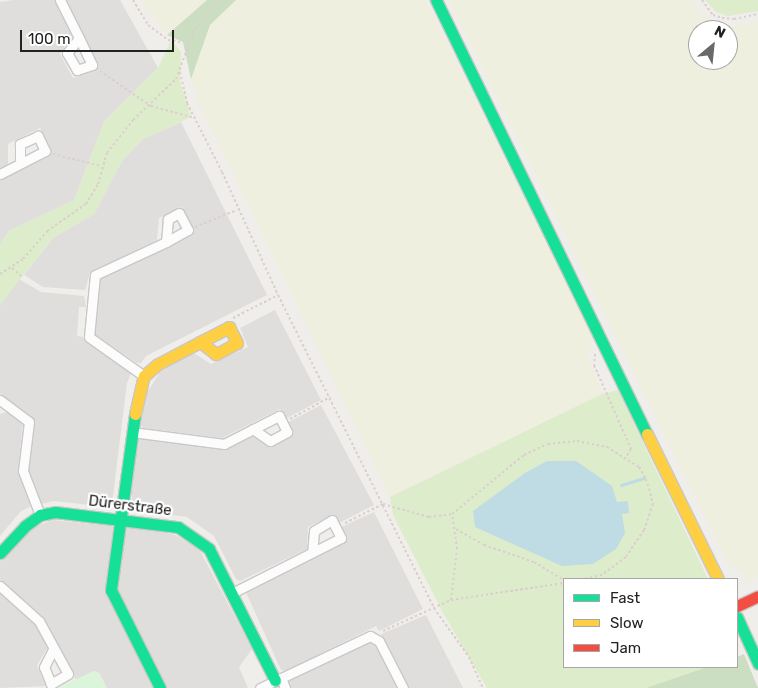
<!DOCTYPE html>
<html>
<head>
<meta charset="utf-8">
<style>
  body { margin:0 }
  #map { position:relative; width:758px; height:688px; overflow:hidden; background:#f0eeeb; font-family:Rubik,sans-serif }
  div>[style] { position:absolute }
  .residential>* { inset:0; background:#dfdedc }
  .farmland>* { inset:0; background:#efefdf }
  .grass>* { inset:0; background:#ddeccb }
  .forest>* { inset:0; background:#cbdec1 }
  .park>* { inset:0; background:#daf5da }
  .water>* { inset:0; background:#bfdbe3 }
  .stream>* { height:3px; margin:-1.5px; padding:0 1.5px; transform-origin:1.5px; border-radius:1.5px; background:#bfdbe3 }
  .path>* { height:2px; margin-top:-1px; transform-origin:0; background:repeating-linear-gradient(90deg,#dccecd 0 2.5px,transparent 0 5px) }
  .roads { filter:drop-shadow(1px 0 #c9c8c7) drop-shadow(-1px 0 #c9c8c7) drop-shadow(0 1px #c9c8c7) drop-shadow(0 -1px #c9c8c7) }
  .street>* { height:9px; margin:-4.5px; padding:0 4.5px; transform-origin:4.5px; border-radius:4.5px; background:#fdfcfc }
  .fast>* { height:11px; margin:-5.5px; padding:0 5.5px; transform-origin:5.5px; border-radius:5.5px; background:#16e098 }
  .slow>* { height:11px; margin:-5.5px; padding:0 5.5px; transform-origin:5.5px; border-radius:5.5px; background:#ffcf43 }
  .jam>* { height:11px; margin:-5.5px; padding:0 5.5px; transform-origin:5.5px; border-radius:5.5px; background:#f24e42 }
  span { translate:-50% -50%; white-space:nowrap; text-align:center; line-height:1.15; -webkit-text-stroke:4.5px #fff; paint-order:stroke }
  .street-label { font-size:15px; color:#222 }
  .legend { position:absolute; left:563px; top:578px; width:175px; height:90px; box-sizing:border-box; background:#fff; border:1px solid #a7a7a7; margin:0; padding:6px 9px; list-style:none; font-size:15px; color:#222 }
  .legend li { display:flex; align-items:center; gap:10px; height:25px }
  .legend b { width:25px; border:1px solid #a7a7a7 }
  .north { position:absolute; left:688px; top:20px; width:50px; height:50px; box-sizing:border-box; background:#fff; border:1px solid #a7a7a7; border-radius:50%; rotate:28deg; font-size:14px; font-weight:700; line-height:20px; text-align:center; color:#222 }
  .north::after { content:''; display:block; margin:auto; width:18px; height:22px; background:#6a6968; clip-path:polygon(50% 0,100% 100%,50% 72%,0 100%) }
  .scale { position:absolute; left:20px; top:30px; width:154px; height:22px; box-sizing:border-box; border:2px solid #222; border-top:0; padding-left:6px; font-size:15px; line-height:18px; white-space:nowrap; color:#222; -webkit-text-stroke:4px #fff; paint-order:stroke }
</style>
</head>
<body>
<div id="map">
  <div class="residential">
    <i style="clip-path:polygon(14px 0,56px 0,72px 33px,60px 54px,73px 78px,98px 66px,65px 0,120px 0,158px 68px,104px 122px,74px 200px,9px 231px,0 245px,0 179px,45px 156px,50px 148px,40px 128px,8px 144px,8px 165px,0 168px,0 2px)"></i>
    <i style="clip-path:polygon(181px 122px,267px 295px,146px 356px,141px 363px,137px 363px,93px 333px,98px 278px,194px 231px,182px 207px,159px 218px,157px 240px,90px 273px,85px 290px,43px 287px,24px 275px,53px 238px,94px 214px,122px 161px,143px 139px)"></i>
    <i style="clip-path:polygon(19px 279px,41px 292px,84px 296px,86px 307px,79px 307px,77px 336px,84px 337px,132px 371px,127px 383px,112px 504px,108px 507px,53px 501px,42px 504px,25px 468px,32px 417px,0 394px,0 305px)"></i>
    <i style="clip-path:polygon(275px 310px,321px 400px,285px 419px,280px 409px,222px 438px,143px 428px,139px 422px,145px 396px,160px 372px,192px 352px,211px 364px,248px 347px,240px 328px)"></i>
    <i style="clip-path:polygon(321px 405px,374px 505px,337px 524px,332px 515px,308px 527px,307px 549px,240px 581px,236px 579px,214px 536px,187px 517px,134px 510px,131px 494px,137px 440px,141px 437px,225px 447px,251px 435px,268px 446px,292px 435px,287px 423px)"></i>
    <i style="clip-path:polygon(7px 412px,23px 421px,18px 469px,31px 506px,20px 512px,0 536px,0 414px)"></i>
    <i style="clip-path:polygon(374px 512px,423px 609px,379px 631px,376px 626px,286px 671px,281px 670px,245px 590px,345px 540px,339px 528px)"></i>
    <i style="clip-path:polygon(53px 520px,112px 526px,114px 529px,106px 591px,154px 688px,107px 688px,99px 673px,94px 671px,76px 680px,44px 618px,0 580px,0 561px,32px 528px)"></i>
    <i style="clip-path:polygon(130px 525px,175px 535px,199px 549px,252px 649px,239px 667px,248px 688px,165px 688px,116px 588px,124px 530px)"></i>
    <i style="clip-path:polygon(0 591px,36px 622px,48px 647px,37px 665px,46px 686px,0 688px)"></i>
    <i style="clip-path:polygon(426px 615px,463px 688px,407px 688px,381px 634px)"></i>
    <i style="clip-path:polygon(367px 642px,375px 644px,397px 688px,290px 688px,289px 679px)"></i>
  </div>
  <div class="farmland">
    <i style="clip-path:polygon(141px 0,207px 0,167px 35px)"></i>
    <i style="clip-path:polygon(236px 0,426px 0,593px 336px,588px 356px,602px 394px,390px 497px,197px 99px,191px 79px,201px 43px,210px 25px)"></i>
    <i style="clip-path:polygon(evenodd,449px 0,695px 0,700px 15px,732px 27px,758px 20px,758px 576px,749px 580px,727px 561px,449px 0,698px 30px,728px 30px,728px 60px,698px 60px,698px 30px)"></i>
  </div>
  <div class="grass">
    <i style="clip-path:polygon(705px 0,758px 0,758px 11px,728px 16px,716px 12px)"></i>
    <i style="clip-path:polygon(171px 40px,181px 52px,180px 81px,191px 117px,143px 139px,122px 161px,94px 214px,53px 238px,0 305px,0 245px,9px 231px,74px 200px,104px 122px,158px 68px)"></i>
    <i style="clip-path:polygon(618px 390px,708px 579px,564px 579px,564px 667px,707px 667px,646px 688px,487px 688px,443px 613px,393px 515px,390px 497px,602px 394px)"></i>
  </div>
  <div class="forest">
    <i style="clip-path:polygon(207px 0,236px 0,210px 25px,191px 79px,183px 42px,167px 35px)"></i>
    <i style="clip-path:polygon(744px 654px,758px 688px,646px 688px,707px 667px,737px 667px,737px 657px)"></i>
  </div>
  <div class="park">
    <i style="clip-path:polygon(96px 671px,107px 688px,58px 688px,94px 671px)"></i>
  </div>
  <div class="water">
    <i style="clip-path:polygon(547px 461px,576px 461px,612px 486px,617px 502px,628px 501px,629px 513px,622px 514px,625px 533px,616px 549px,593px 564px,562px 566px,475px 527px,473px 511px,525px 473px)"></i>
  </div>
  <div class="stream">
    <i style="left:621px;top:485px;width:24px;rotate:-17deg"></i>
  </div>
  <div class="path">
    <i style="left:133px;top:0;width:29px;rotate:59deg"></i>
    <i style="left:148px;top:25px;width:25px;rotate:37deg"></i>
    <i style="left:168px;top:40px;width:22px;rotate:10deg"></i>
    <i style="left:702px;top:0;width:19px;rotate:54deg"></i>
    <i style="left:713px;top:15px;width:9px;rotate:18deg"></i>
    <i style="left:722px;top:18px;width:12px;rotate:5deg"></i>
    <i style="left:734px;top:19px;width:25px;rotate:-12deg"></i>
    <i style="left:100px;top:71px;width:62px;rotate:34.5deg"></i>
    <i style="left:151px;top:106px;width:46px;rotate:15.3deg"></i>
    <i style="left:180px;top:72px;width:32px;rotate:77deg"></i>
    <i style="left:187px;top:103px;width:77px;rotate:63.1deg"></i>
    <i style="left:222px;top:172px;width:135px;rotate:65.5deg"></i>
    <i style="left:278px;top:295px;width:350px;rotate:63.5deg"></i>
    <i style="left:434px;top:608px;width:60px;rotate:54.5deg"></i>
    <i style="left:469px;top:657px;width:34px;rotate:66deg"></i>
    <i style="left:53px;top:154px;width:49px;rotate:14deg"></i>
    <i style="left:195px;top:227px;width:45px;rotate:-22deg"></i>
    <i style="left:12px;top:268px;width:15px;rotate:42deg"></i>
    <i style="left:0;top:274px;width:27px;rotate:-33deg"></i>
    <i style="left:23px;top:259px;width:37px;rotate:-49deg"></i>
    <i style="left:47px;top:231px;width:47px;rotate:-34.7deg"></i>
    <i style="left:86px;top:204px;width:23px;rotate:-59deg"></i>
    <i style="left:98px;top:184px;width:32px;rotate:-74deg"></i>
    <i style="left:107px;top:153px;width:42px;rotate:-51.8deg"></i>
    <i style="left:133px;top:120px;width:59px;rotate:-43.6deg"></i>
    <i style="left:176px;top:79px;width:49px;rotate:-69.7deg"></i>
    <i style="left:193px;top:33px;width:19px;rotate:-58deg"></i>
    <i style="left:203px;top:17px;width:25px;rotate:-42deg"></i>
    <i style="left:233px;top:318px;width:51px;rotate:-27.1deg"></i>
    <i style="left:595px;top:354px;width:11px;rotate:95deg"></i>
    <i style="left:594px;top:365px;width:92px;rotate:66.2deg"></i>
    <i style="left:631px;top:449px;width:9px;rotate:122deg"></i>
    <i style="left:290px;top:419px;width:46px;rotate:-28.8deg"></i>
    <i style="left:345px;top:523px;width:42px;rotate:-26.6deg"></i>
    <i style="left:383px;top:504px;width:48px;rotate:15.8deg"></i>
    <i style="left:429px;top:517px;width:23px;rotate:-7deg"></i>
    <i style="left:452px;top:514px;width:93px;rotate:-39.3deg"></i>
    <i style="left:524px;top:455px;width:26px;rotate:-25deg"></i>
    <i style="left:548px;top:444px;width:29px;rotate:-6deg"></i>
    <i style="left:577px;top:441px;width:31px;rotate:11deg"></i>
    <i style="left:607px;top:447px;width:38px;rotate:32deg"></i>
    <i style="left:639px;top:467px;width:14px;rotate:60deg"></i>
    <i style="left:646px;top:479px;width:26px;rotate:74deg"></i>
    <i style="left:653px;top:504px;width:28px;rotate:109deg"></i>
    <i style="left:644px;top:530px;width:32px;rotate:124deg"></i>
    <i style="left:626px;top:557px;width:30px;rotate:143deg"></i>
    <i style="left:602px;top:575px;width:19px;rotate:168deg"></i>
    <i style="left:456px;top:529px;width:32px;rotate:30deg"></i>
    <i style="left:484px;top:545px;width:53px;rotate:18.8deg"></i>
    <i style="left:534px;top:562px;width:35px;rotate:31deg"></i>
    <i style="left:451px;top:600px;width:51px;rotate:-83.3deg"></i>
    <i style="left:457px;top:549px;width:35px;rotate:-98deg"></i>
    <i style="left:383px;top:631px;width:75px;rotate:-24.5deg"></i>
    <i style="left:451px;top:600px;width:114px;rotate:-8.6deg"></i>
  </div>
  <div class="roads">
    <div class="street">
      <i style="left:60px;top:0;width:42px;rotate:63.4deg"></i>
      <i style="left:79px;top:38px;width:30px;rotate:64deg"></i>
      <i style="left:92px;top:65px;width:16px;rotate:162deg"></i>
      <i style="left:77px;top:70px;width:20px;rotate:-120deg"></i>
      <i style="left:67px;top:53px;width:19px;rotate:-51deg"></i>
      <i style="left:0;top:174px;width:51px;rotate:-27.1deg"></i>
      <i style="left:45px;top:151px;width:17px;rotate:-115deg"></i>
      <i style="left:38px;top:136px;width:20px;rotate:156deg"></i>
      <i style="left:20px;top:144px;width:19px;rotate:90deg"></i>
      <i style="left:144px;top:376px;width:67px;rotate:-144.7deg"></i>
      <i style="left:89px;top:337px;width:62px;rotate:-84.5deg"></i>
      <i style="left:95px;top:275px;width:78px;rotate:-24.9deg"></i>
      <i style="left:166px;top:242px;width:25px;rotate:-29deg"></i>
      <i style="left:188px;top:230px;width:19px;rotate:-118deg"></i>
      <i style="left:179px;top:213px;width:13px;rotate:151deg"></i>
      <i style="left:168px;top:219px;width:23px;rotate:95deg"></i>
      <i style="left:0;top:400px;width:36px;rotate:37deg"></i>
      <i style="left:29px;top:422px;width:49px;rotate:97deg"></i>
      <i style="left:23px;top:471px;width:47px;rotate:68.9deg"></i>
      <i style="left:132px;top:432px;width:93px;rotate:7.4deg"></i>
      <i style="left:224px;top:444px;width:62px;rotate:-27deg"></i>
      <i style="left:279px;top:416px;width:18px;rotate:63deg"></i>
      <i style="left:287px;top:432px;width:19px;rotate:152deg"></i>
      <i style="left:270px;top:441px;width:21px;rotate:-145deg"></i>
      <i style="left:0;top:586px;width:52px;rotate:41.9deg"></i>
      <i style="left:39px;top:621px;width:60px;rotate:61.3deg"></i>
      <i style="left:68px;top:674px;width:20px;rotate:150deg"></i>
      <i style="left:51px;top:684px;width:18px;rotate:-112deg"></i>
      <i style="left:44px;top:667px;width:20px;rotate:-63deg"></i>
      <i style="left:232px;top:593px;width:122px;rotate:-26.8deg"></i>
      <i style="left:341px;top:538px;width:20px;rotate:-117deg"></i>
      <i style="left:332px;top:520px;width:21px;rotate:149deg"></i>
      <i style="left:314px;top:531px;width:21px;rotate:95deg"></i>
      <i style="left:281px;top:678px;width:11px;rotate:68deg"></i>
      <i style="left:260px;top:688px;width:122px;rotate:-25.3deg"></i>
      <i style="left:370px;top:636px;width:10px;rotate:29deg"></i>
      <i style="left:379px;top:641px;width:53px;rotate:62.9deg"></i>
    </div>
    <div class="fast">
      <i style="left:436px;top:0;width:483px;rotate:64.1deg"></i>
      <i style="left:135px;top:414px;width:178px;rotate:97.8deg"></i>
      <i style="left:111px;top:590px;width:110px;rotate:63.4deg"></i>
      <i style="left:0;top:553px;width:37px;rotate:-47deg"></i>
      <i style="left:25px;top:526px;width:19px;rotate:-36deg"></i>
      <i style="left:40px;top:515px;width:15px;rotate:-11deg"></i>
      <i style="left:55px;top:512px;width:124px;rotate:7deg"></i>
      <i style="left:178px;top:527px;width:38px;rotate:35deg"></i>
      <i style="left:209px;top:549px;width:147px;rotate:63.3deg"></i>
      <i style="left:737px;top:617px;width:51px;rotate:65.5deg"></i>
    </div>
    <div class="slow">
      <i style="left:135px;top:414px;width:39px;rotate:-77deg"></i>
      <i style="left:144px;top:376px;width:18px;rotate:-41deg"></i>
      <i style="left:158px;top:364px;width:47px;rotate:-27.6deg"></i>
      <i style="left:200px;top:342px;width:33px;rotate:-27deg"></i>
      <i style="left:229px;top:327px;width:18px;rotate:63deg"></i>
      <i style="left:237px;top:343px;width:24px;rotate:152deg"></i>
      <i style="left:216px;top:354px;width:20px;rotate:-143deg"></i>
      <i style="left:647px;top:434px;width:161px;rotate:63.9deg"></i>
    </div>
    <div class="jam">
      <i style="left:737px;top:606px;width:23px;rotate:-25deg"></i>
    </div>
  </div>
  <div class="street-label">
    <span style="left:130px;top:506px;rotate:7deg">Dürerstraße</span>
  </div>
  <ul class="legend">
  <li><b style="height:6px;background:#16e098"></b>Fast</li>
  <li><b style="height:6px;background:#ffcf43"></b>Slow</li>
  <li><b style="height:6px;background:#f24e42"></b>Jam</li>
  </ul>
  <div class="north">N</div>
  <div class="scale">100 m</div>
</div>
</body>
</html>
